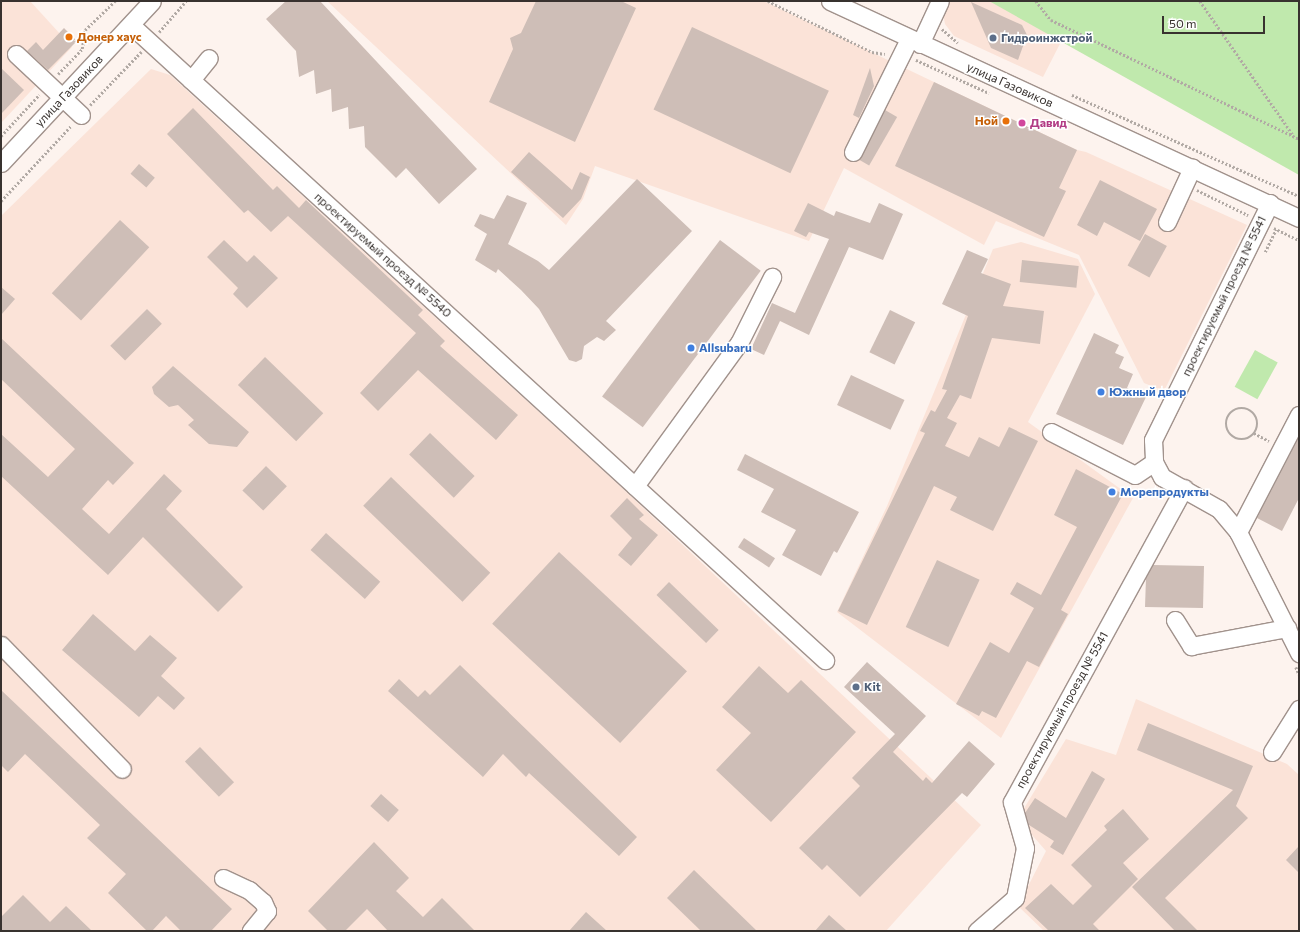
<!DOCTYPE html>
<html>
<head>
<meta charset="utf-8">
<style>
  body { margin:0 }
  #map { position:relative; width:1300px; height:932px; overflow:hidden; background:#fdf3ee; font-family:Commissioner,sans-serif }
  div>[style] { position:absolute }
  .built>* { inset:0; background:#fbe3d8 }
  .green>* { inset:0; background:#c0e9ad; transform-origin:0 0 }
  .building>* { inset:0; background:#cebeb7; transform-origin:0 0 }
  .path>* { height:2.5px; margin-top:-1.25px; transform-origin:0; background:repeating-linear-gradient(90deg,#b1a9a4 0 2px,transparent 0 4px) }
  .path>.ring { margin:-1.25px; padding:0; box-sizing:content-box; background:none; border:2.5px solid #b1a9a4; border-radius:50% }
  .roads { filter:drop-shadow(1px 0 #a1928c) drop-shadow(-1px 0 #a1928c) drop-shadow(0 1px #a1928c) drop-shadow(0 -1px #a1928c) }
  .minor>* { height:17px; margin:-8.5px; padding:0 8.5px; transform-origin:8.5px; border-radius:8.5px; background:#fff }
  .dots>* { width:11px; height:11px; translate:-50% -50%; box-sizing:border-box; border:2px solid #fff; border-radius:50% }
  span { translate:-50% -50%; white-space:nowrap; text-align:center; line-height:1.15; -webkit-text-stroke:3px #fff; paint-order:stroke }
  .food-label { font-size:12px; color:#c56008; font-weight:700 }
  .left { translate:0 -50%; text-align:left }
  .right { translate:-100% -50%; text-align:right }
  .service-label { font-size:12px; color:#4e5e75; font-weight:700 }
  .street-label { font-size:12px; color:#38322f }
  .hotel-label { font-size:12px; color:#b23c85; font-weight:700 }
  .shop-label { font-size:12px; color:#366cbe; font-weight:700 }
  .frame { position:absolute; inset:0; border:2px solid #38322f; pointer-events:none }
  .scale { position:absolute; left:1162px; top:16px; width:103px; height:18px; box-sizing:border-box; border:2px solid #38322f; border-top:0; padding-left:5px; font-size:12px; line-height:14px; white-space:nowrap; color:#38322f; -webkit-text-stroke:3px #fff; paint-order:stroke }
</style>
</head>
<body>
<div id="map">
  <div class="built">
    <i style="clip-path:polygon(1px 1px,30px 1px,72px 47px,1px 123px)"></i>
    <i style="clip-path:polygon(327px 1px,764px 1px,1077px 150px,1086px 152px,1247px 225px,1164px 391px,1144px 383px,1079px 255px,996px 221px,984px 245px,844px 168px,809px 241px,595px 166px,583px 199px,566px 225px)"></i>
    <i style="clip-path:polygon(948px 1px,1059px 1px,1066px 32px,1043px 77px,954px 36px,945px 24px,943px 13px)"></i>
    <i style="clip-path:polygon(151px 69px,170px 75px,622px 488px,981px 825px,886px 931px,1px 931px,1px 216px)"></i>
    <i style="clip-path:polygon(1021px 242px,1078px 259px,1095px 294px,1028px 422px,1133px 498px,1001px 738px,837px 612px,887px 506px,993px 249px)"></i>
    <i style="clip-path:polygon(1136px 699px,1287px 764px,1299px 775px,1299px 931px,1044px 931px,1018px 906px,1046px 851px,1019px 820px,1023px 810px,1066px 739px,1116px 755px)"></i>
  </div>
  <div class="green">
    <i style="clip-path:polygon(989px 1px,1299px 1px,1299px 175px)"></i>
    <i style="left:1255px;top:350px;width:26px;height:42px;rotate:29deg"></i>
  </div>
  <div class="building">
    <i style="clip-path:polygon(286px 1px,320px 1px,477px 169px,439px 204px,406px 168px,396px 178px,365px 147px,364px 126px,349px 129px,348px 107px,332px 112px,331px 89px,316px 94px,314px 70px,299px 77px,296px 51px,266px 19px)"></i>
    <i style="clip-path:polygon(536px 1px,621px 1px,636px 8px,575px 142px,489px 102px,513px 49px,510px 38px,521px 33px)"></i>
    <i style="clip-path:polygon(971px 2px,1022px 25px,1027px 35px,1018px 60px,991px 48px)"></i>
    <i style="left:692px;top:27px;width:151px;height:91px;rotate:25deg"></i>
    <i style="clip-path:polygon(64px 28px,77px 41px,48px 70px,27px 51px,36px 42px,43px 50px)"></i>
    <i style="clip-path:polygon(1px 68px,24px 90px,1px 114px)"></i>
    <i style="clip-path:polygon(870px 68px,874px 86px,859px 118px,853px 115px)"></i>
    <i style="clip-path:polygon(934px 82px,1077px 150px,1059px 188px,1066px 191px,1044px 237px,895px 166px)"></i>
    <i style="clip-path:polygon(193px 108px,273px 190px,277px 186px,299px 208px,306px 200px,423px 310px,418px 315px,445px 341px,440px 346px,518px 415px,496px 440px,418px 370px,378px 411px,360px 393px,416px 333px,288px 216px,271px 232px,248px 210px,244px 213px,167px 134px)"></i>
    <i style="left:885px;top:110px;width:14px;height:56px;rotate:30deg"></i>
    <i style="clip-path:polygon(529px 152px,572px 190px,580px 172px,590px 177px,581px 199px,563px 218px,511px 172px)"></i>
    <i style="left:139px;top:164px;width:21px;height:13px;rotate:41deg"></i>
    <i style="clip-path:polygon(637px 179px,692px 231px,606px 321px,616px 330px,604px 341px,597px 337px,584px 346px,582px 359px,576px 362px,569px 360px,539px 309px,521px 290px,498px 269px,496px 273px,475px 260px,487px 234px,474px 226px,480px 214px,494px 219px,507px 195px,527px 203px,508px 244px,538px 261px,549px 270px)"></i>
    <i style="clip-path:polygon(1100px 180px,1157px 209px,1140px 241px,1104px 222px,1097px 236px,1077px 225px)"></i>
    <i style="clip-path:polygon(808px 203px,834px 216px,836px 211px,870px 223px,879px 203px,903px 214px,883px 260px,849px 247px,809px 335px,780px 321px,764px 355px,751px 349px,772px 303px,795px 313px,829px 239px,809px 232px,806px 237px,794px 231px)"></i>
    <i style="left:120px;top:220px;width:40px;height:100px;rotate:43deg"></i>
    <i style="left:1145px;top:234px;width:25px;height:36px;rotate:29deg"></i>
    <i style="clip-path:polygon(224px 240px,247px 262px,254px 255px,278px 278px,247px 308px,233px 294px,238px 288px,207px 257px)"></i>
    <i style="left:720px;top:240px;width:51px;height:196px;rotate:37deg"></i>
    <i style="clip-path:polygon(967px 250px,988px 259px,981px 273px,1011px 284px,1003px 306px,1044px 311px,1040px 344px,992px 338px,971px 399px,960px 395px,947px 418px,957px 423px,945px 446px,969px 457px,979px 437px,999px 447px,1009px 427px,1038px 441px,993px 531px,950px 510px,957px 497px,934px 486px,867px 625px,838px 611px,925px 433px,920px 431px,931px 410px,935px 412px,947px 390px,942px 389px,968px 316px,942px 304px)"></i>
    <i style="left:1022px;top:260px;width:57px;height:22px;rotate:6deg"></i>
    <i style="clip-path:polygon(1px 287px,15px 299px,1px 315px)"></i>
    <i style="left:147px;top:309px;width:21px;height:52px;rotate:45deg"></i>
    <i style="left:890px;top:310px;width:28px;height:47px;rotate:26deg"></i>
    <i style="clip-path:polygon(1094px 333px,1119px 345px,1115px 353px,1124px 357px,1119px 368px,1133px 374px,1127px 388px,1146px 397px,1123px 445px,1056px 414px)"></i>
    <i style="clip-path:polygon(1px 338px,134px 463px,113px 485px,108px 480px,82px 509px,109px 534px,164px 474px,182px 491px,166px 509px,243px 587px,218px 612px,143px 537px,108px 575px,1px 476px,1px 434px,48px 477px,75px 449px,1px 379px)"></i>
    <i style="left:265px;top:357px;width:81px;height:39px;rotate:44deg"></i>
    <i style="clip-path:polygon(173px 366px,249px 432px,237px 447px,209px 444px,188px 425px,194px 420px,178px 405px,169px 407px,154px 394px,152px 387px)"></i>
    <i style="left:851px;top:375px;width:59px;height:33px;rotate:25deg"></i>
    <i style="left:430px;top:433px;width:62px;height:30px;rotate:44deg"></i>
    <i style="clip-path:polygon(1299px 437px,1299px 498px,1282px 531px,1257px 518px)"></i>
    <i style="clip-path:polygon(745px 454px,859px 512px,837px 553px,834px 551px,821px 576px,782px 555px,796px 530px,761px 512px,774px 489px,737px 470px)"></i>
    <i style="left:266px;top:466px;width:29px;height:34px;rotate:44deg"></i>
    <i style="clip-path:polygon(1076px 469px,1123px 494px,1061px 610px,1068px 614px,1039px 667px,1027px 661px,996px 718px,982px 711px,979px 716px,956px 704px,990px 642px,1009px 653px,1034px 608px,1010px 594px,1017px 582px,1041px 595px,1077px 527px,1054px 515px)"></i>
    <i style="left:391px;top:477px;width:138px;height:40px;rotate:44deg"></i>
    <i style="clip-path:polygon(627px 498px,644px 515px,639px 519px,658px 535px,631px 566px,618px 555px,632px 538px,610px 516px)"></i>
    <i style="left:326px;top:533px;width:73px;height:23px;rotate:42deg"></i>
    <i style="left:744px;top:538px;width:37px;height:11px;rotate:33deg"></i>
    <i style="left:559px;top:552px;width:175px;height:98px;rotate:43deg"></i>
    <i style="left:937px;top:560px;width:47px;height:74px;rotate:25deg"></i>
    <i style="clip-path:polygon(1153px 565px,1204px 566px,1203px 608px,1145px 607px,1146px 578px)"></i>
    <i style="left:669px;top:582px;width:69px;height:18px;rotate:44deg"></i>
    <i style="clip-path:polygon(93px 614px,135px 651px,150px 635px,177px 658px,161px 676px,185px 698px,174px 710px,158px 696px,139px 717px,62px 650px)"></i>
    <i style="clip-path:polygon(867px 662px,926px 716px,893px 752px,923px 781px,926px 777px,932px 783px,969px 741px,995px 764px,967px 797px,962px 793px,860px 897px,827px 865px,822px 870px,799px 848px,860px 786px,852px 778px,895px 734px,844px 687px)"></i>
    <i style="clip-path:polygon(460px 665px,637px 837px,619px 856px,529px 773px,526px 777px,503px 754px,483px 777px,388px 691px,399px 679px,418px 697px,425px 690px,430px 695px)"></i>
    <i style="clip-path:polygon(759px 666px,788px 693px,801px 680px,856px 732px,771px 822px,716px 770px,751px 733px,722px 707px)"></i>
    <i style="clip-path:polygon(1px 690px,232px 909px,211px 931px,181px 931px,166px 916px,152px 931px,147px 931px,108px 893px,126px 874px,87px 838px,100px 825px,25px 754px,8px 772px,1px 765px)"></i>
    <i style="clip-path:polygon(1148px 723px,1253px 766px,1236px 806px,1248px 818px,1165px 898px,1198px 931px,1175px 931px,1132px 887px,1233px 790px,1137px 750px)"></i>
    <i style="left:200px;top:747px;width:49px;height:21px;rotate:46deg"></i>
    <i style="clip-path:polygon(1092px 771px,1105px 779px,1063px 855px,1050px 847px,1054px 841px,1029px 825px,1025px 813px,1035px 798px,1066px 818px)"></i>
    <i style="left:381px;top:794px;width:24px;height:16px;rotate:42deg"></i>
    <i style="clip-path:polygon(1123px 809px,1149px 839px,1123px 863px,1138px 879px,1093px 924px,1100px 931px,1049px 931px,1025px 908px,1051px 884px,1073px 905px,1092px 886px,1071px 865px,1107px 830px,1104px 826px)"></i>
    <i style="clip-path:polygon(374px 842px,409px 878px,396px 891px,423px 917px,442px 898px,475px 931px,388px 931px,367px 909px,345px 931px,328px 931px,308px 911px)"></i>
    <i style="clip-path:polygon(1299px 846px,1299px 873px,1286px 860px)"></i>
    <i style="clip-path:polygon(694px 870px,757px 931px,701px 931px,667px 898px)"></i>
    <i style="clip-path:polygon(23px 895px,50px 922px,66px 906px,92px 931px,1px 931px,1px 917px)"></i>
    <i style="clip-path:polygon(586px 912px,607px 931px,569px 931px)"></i>
    <i style="clip-path:polygon(829px 915px,847px 931px,815px 931px)"></i>
  </div>
  <div class="path">
    <i style="left:768px;top:1px;width:116px;rotate:26.1deg"></i>
    <i style="left:872px;top:52px;width:13px;rotate:9deg"></i>
    <i style="left:1036px;top:1px;width:24px;rotate:52deg"></i>
    <i style="left:1051px;top:20px;width:275px;rotate:25.6deg"></i>
    <i style="left:1200px;top:1px;width:163px;rotate:55.2deg"></i>
    <i style="left:942px;top:29px;width:21px;rotate:41deg"></i>
    <i style="left:159px;top:32px;width:41px;rotate:-48.9deg"></i>
    <i style="left:916px;top:60px;width:80px;rotate:24.3deg"></i>
    <i style="left:58px;top:74px;width:35px;rotate:-46deg"></i>
    <i style="left:82px;top:49px;width:19px;rotate:-81deg"></i>
    <i style="left:85px;top:30px;width:42px;rotate:-44deg"></i>
    <i style="left:1072px;top:95px;width:248px;rotate:24deg"></i>
    <i style="left:90px;top:105px;width:74px;rotate:-46.1deg"></i>
    <i style="left:1px;top:136px;width:56px;rotate:-47.2deg"></i>
    <i style="left:1197px;top:190px;width:57px;rotate:26.1deg"></i>
    <i style="left:1px;top:201px;width:103px;rotate:-47deg"></i>
    <i style="left:1274px;top:228px;width:28px;rotate:26deg"></i>
    <i style="left:1265px;top:252px;width:25px;rotate:-64deg"></i>
    <i class="ring" style="left:1226px;top:408px;width:29.5px;height:29.5px"></i>
    <i style="left:1254px;top:433px;width:17px;rotate:28deg"></i>
    <i style="left:1296px;top:667px;width:8px;rotate:67deg"></i>
  </div>
  <div class="roads">
    <div class="minor">
      <i style="left:830px;top:1px;width:517px;rotate:24.83deg"></i>
      <i style="left:131px;top:25px;width:941px;rotate:42.46deg"></i>
      <i style="left:920px;top:44px;width:47px;rotate:-65.1deg"></i>
      <i style="left:16px;top:54px;width:89px;rotate:43.2deg"></i>
      <i style="left:191px;top:80px;width:28px;rotate:-51deg"></i>
      <i style="left:853px;top:152px;width:126px;rotate:-63.6deg"></i>
      <i style="left:1px;top:163px;width:221px;rotate:-47deg"></i>
      <i style="left:1270px;top:203px;width:264px;rotate:116.3deg"></i>
      <i style="left:1153px;top:440px;width:22px;rotate:87deg"></i>
      <i style="left:1154px;top:462px;width:17px;rotate:62deg"></i>
      <i style="left:1162px;top:477px;width:65px;rotate:29.3deg"></i>
      <i style="left:1219px;top:509px;width:30px;rotate:50deg"></i>
      <i style="left:1238px;top:532px;width:136px;rotate:63.2deg"></i>
      <i style="left:1167px;top:222px;width:60px;rotate:-65.2deg"></i>
      <i style="left:1051px;top:432px;width:94px;rotate:27.1deg"></i>
      <i style="left:1135px;top:475px;width:23px;rotate:-34deg"></i>
      <i style="left:635px;top:486px;width:177px;rotate:-54deg"></i>
      <i style="left:739px;top:343px;width:74px;rotate:-63.4deg"></i>
      <i style="left:1238px;top:532px;width:132px;rotate:-62.5deg"></i>
      <i style="left:1175px;top:620px;width:31px;rotate:58deg"></i>
      <i style="left:1191px;top:646px;width:98px;rotate:-10.6deg"></i>
      <i style="left:1px;top:645px;width:173px;rotate:45.7deg"></i>
      <i style="left:1272px;top:752px;width:51px;rotate:-57.9deg"></i>
      <i style="left:223px;top:878px;width:29px;rotate:25deg"></i>
      <i style="left:249px;top:890px;width:18px;rotate:41deg"></i>
      <i style="left:263px;top:902px;width:10px;rotate:66deg"></i>
      <i style="left:267px;top:911px;width:26px;rotate:129deg"></i>
      <i style="left:977px;top:931px;width:50px;rotate:-41deg"></i>
      <i style="left:1015px;top:898px;width:51px;rotate:-78.7deg"></i>
      <i style="left:1025px;top:848px;width:48px;rotate:-105.8deg"></i>
      <i style="left:1012px;top:802px;width:358px;rotate:-61.3deg"></i>
    </div>
  </div>
  <div class="dots">
    <i style="left:69px;top:37px;background:#e8710a"></i>
    <i style="left:993px;top:38px;background:#5c6f8a"></i>
    <i style="left:1006px;top:121px;background:#e8710a"></i>
    <i style="left:1022px;top:123px;background:#d1479c"></i>
    <i style="left:691px;top:348px;background:#3f7fe0"></i>
    <i style="left:1101px;top:392px;background:#3f7fe0"></i>
    <i style="left:1112px;top:492px;background:#3f7fe0"></i>
    <i style="left:856px;top:687px;background:#5c6f8a"></i>
  </div>
  <div class="food-label">
    <span class="left" style="left:77px;top:37px">Донер хаус</span>
    <span class="right" style="left:998px;top:121px">Ной</span>
  </div>
  <div class="service-label">
    <span class="left" style="left:1001px;top:38px">Гидроинжстрой</span>
    <span class="left" style="left:864px;top:687px">Kit</span>
  </div>
  <div class="street-label">
    <span style="left:1010px;top:85px;rotate:24deg">улица Газовиков</span>
    <span style="left:69px;top:91px;rotate:-47deg">улица Газовиков</span>
    <span style="left:383px;top:255px;rotate:42deg">проектируемый проезд № 5540</span>
    <span style="left:1224px;top:296px;rotate:-64deg">проектируемый проезд № 5541</span>
    <span style="left:1062px;top:710px;rotate:-61deg">проектируемый проезд № 5541</span>
  </div>
  <div class="hotel-label">
    <span class="left" style="left:1030px;top:123px">Давид</span>
  </div>
  <div class="shop-label">
    <span class="left" style="left:699px;top:348px">Allsubaru</span>
    <span class="left" style="left:1109px;top:392px">Южный двор</span>
    <span class="left" style="left:1120px;top:492px">Морепродукты</span>
  </div>
  <div class="frame"></div>
  <div class="scale">50 m</div>
</div>
</body>
</html>
